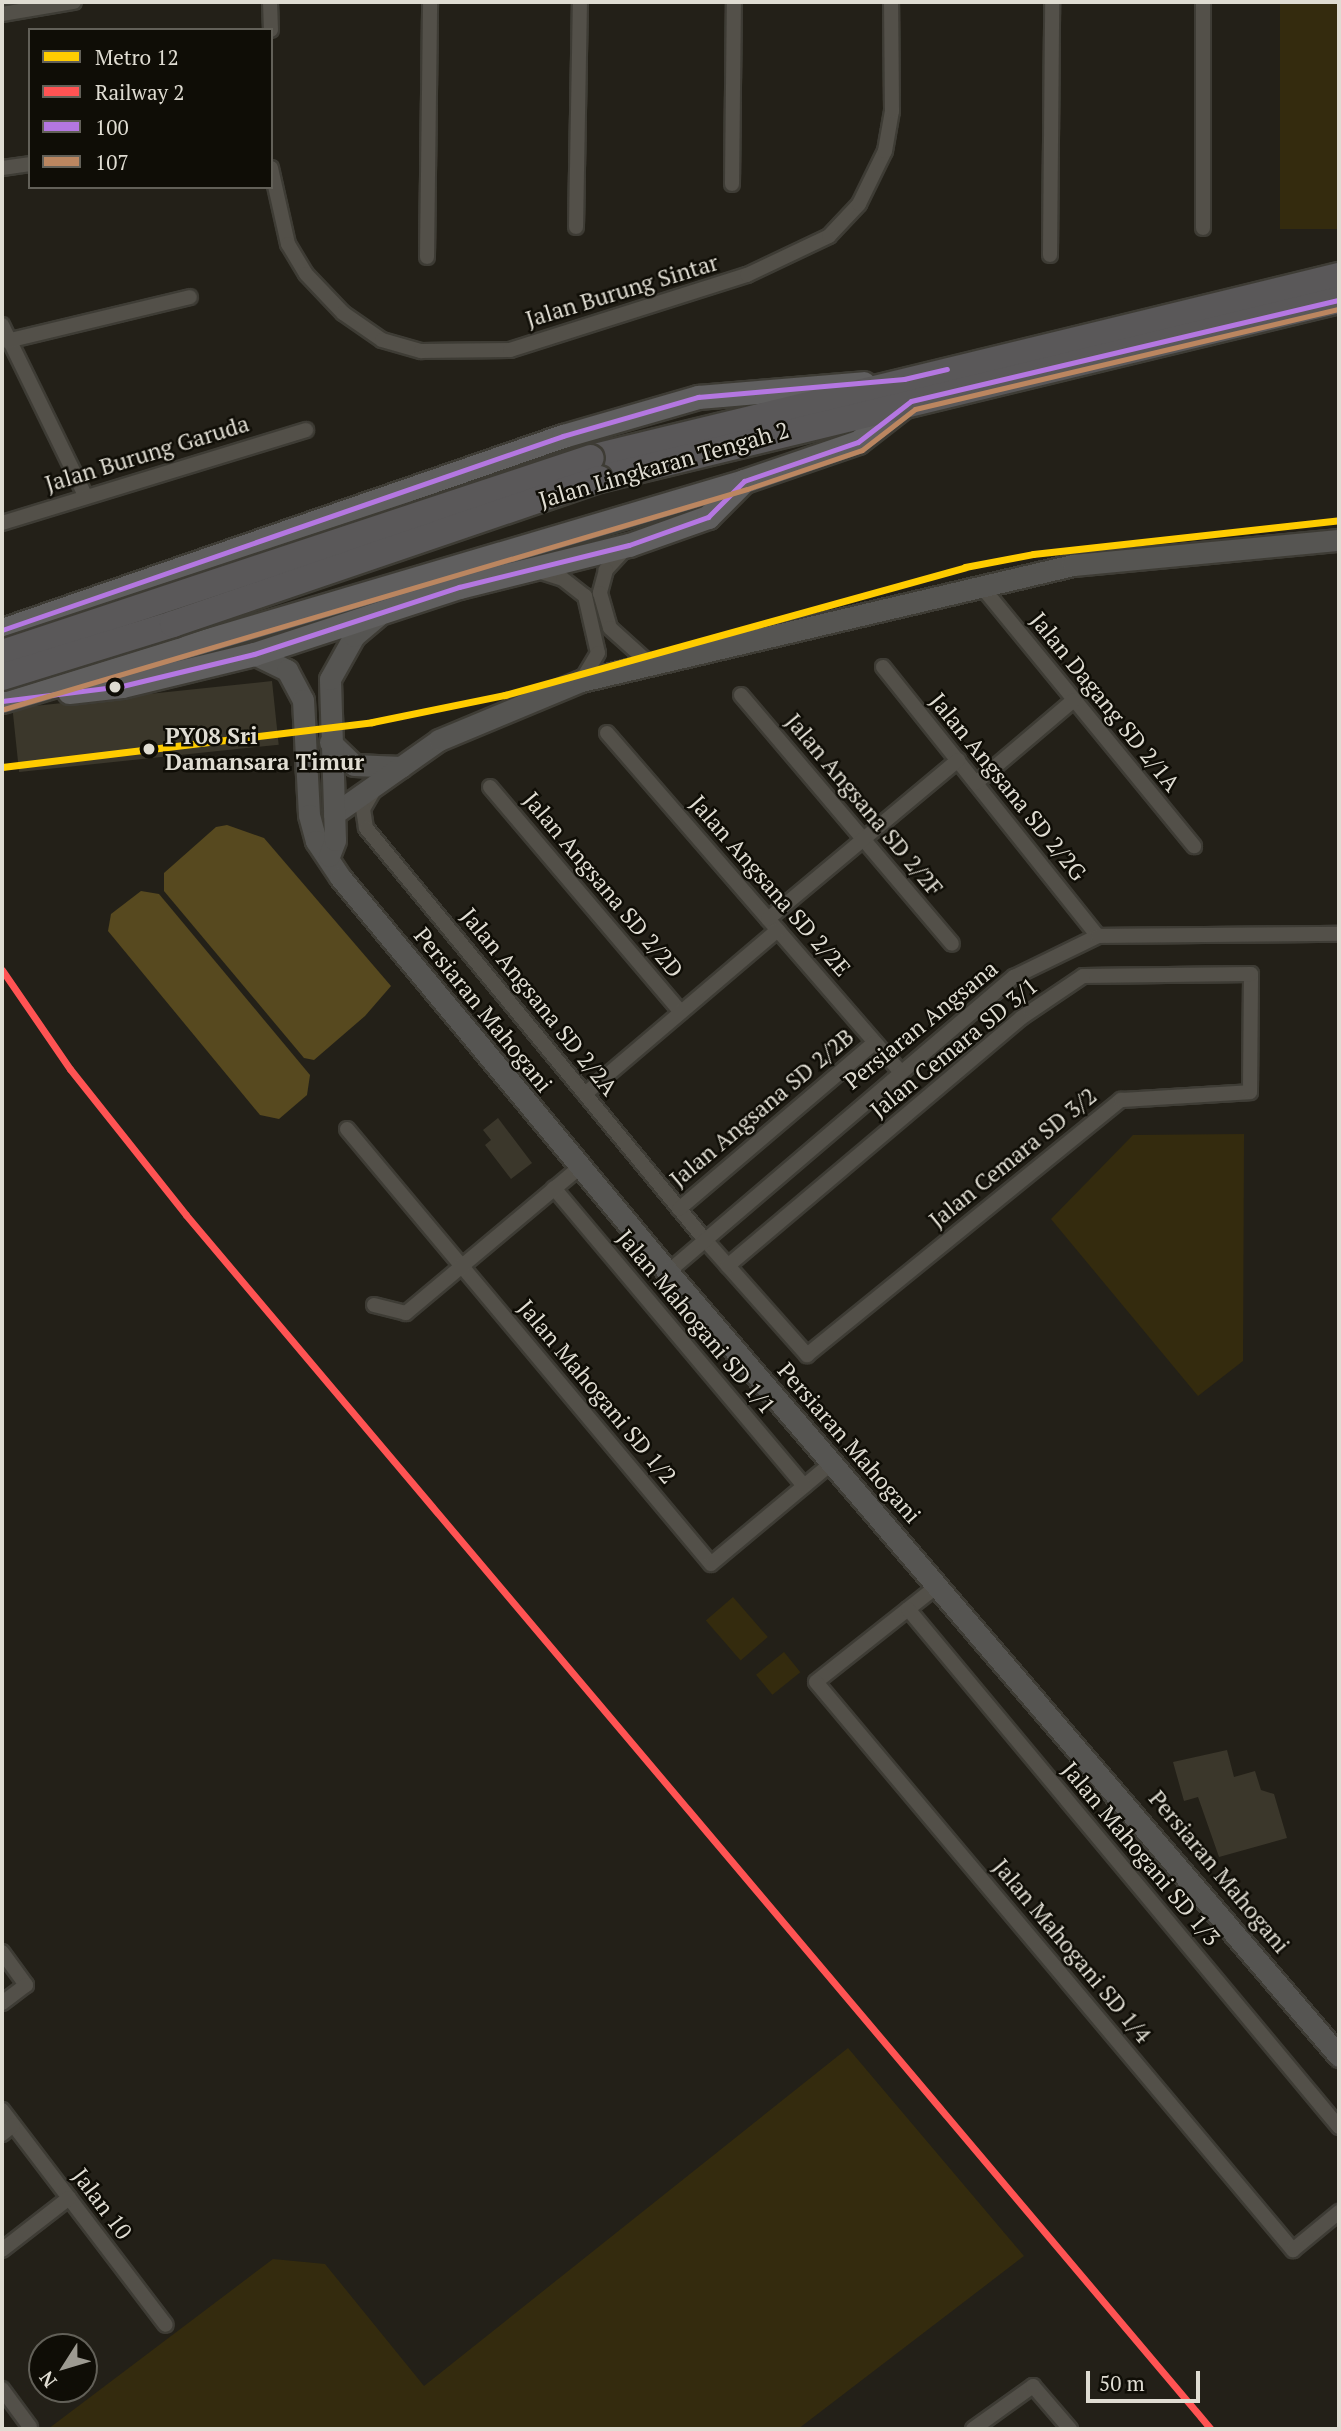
<!DOCTYPE html>
<html>
<head>
<meta charset="utf-8">
<style>
  body { margin:0 }
  #map { position:relative; width:1341px; height:2431px; overflow:hidden; background:#232018; font-family:"PT Serif",serif }
  div>[style] { position:absolute }
  .green>* { inset:0; background:#342b0e; transform-origin:0 0 }
  .water>* { inset:0; background:#57491f }
  .building>* { inset:0; background:#3b372b; transform-origin:0 0 }
  .roads { filter:drop-shadow(2px 0 #3e3c35) drop-shadow(-2px 0 #3e3c35) drop-shadow(0 2px #3e3c35) drop-shadow(0 -2px #3e3c35) }
  .street>* { height:14px; margin:-7px; padding:0 7px; transform-origin:7px; border-radius:7px; background:#535049 }
  .secondary>* { height:21px; margin:-10.5px; padding:0 10.5px; transform-origin:10.5px; border-radius:10.5px; background:#565552 }
  .primary>* { height:23px; margin:-11.5px; padding:0 11.5px; transform-origin:11.5px; border-radius:11.5px; background:#605f5f }
  .highway>* { height:26px; margin:-13px; padding:0 13px; transform-origin:13px; border-radius:13px; background:#5a5859 }
  .bridges { filter:drop-shadow(2px 0 #3e3c35) drop-shadow(-2px 0 #3e3c35) drop-shadow(0 2px #3e3c35) drop-shadow(0 -2px #3e3c35) }
  .highway-bridge>* { height:26px; margin:-13px; padding:0 13px; transform-origin:13px; border-radius:13px; background:#5a5859 }
  .bus-1>* { height:5px; margin:-2.5px; padding:0 2.5px; transform-origin:2.5px; border-radius:2.5px; background:#b477e1 }
  .bus-2>* { height:5px; margin:-2.5px; padding:0 2.5px; transform-origin:2.5px; border-radius:2.5px; background:#bb8660 }
  .rail-1>* { height:7px; margin:-3.5px; padding:0 3.5px; transform-origin:3.5px; border-radius:3.5px; background:#ff5353 }
  .metro-1>* { height:7px; margin:-3.5px; padding:0 3.5px; transform-origin:3.5px; border-radius:3.5px; background:#fc0 }
  .dots>* { width:19px; height:19px; translate:-50% -50%; box-sizing:border-box; border:4px solid #0f0d06; border-radius:50% }
  span { translate:-50% -50%; white-space:nowrap; text-align:center; line-height:1.15; -webkit-text-stroke:5px #0f0d06; paint-order:stroke }
  .street-label { font-size:23px; color:#dfdcd2 }
  .stop-label { font-size:23px; color:#dfdcd2; font-weight:700 }
  .left { translate:0 -50%; text-align:left }
  .frame { position:absolute; inset:0; border:4px solid #dfdcd2; pointer-events:none }
  .legend { position:absolute; left:28px; top:28px; width:245px; height:161px; box-sizing:border-box; background:#0f0d06; border:2px solid #626058; margin:0; padding:9px 12px; list-style:none; font-size:21px; color:#dfdcd2 }
  .legend li { display:flex; align-items:center; gap:14px; height:35px }
  .legend b { width:35px; border:2px solid #626058 }
  .north { position:absolute; left:28px; top:2333px; width:70px; height:70px; box-sizing:border-box; background:#0f0d06; border:2px solid #626058; border-radius:50%; rotate:233deg; font-size:19px; font-weight:700; line-height:28px; text-align:center; color:#dfdcd2 }
  .north::after { content:''; display:block; margin:auto; width:24px; height:32px; background:#9d9a91; clip-path:polygon(50% 0,100% 100%,50% 72%,0 100%) }
  .scale { position:absolute; left:1086px; top:2371px; width:114px; height:32px; box-sizing:border-box; border:4px solid #dfdcd2; border-top:0; padding-left:9px; font-size:21px; line-height:24px; white-space:nowrap; color:#dfdcd2; -webkit-text-stroke:5px #0f0d06; paint-order:stroke }
</style>
</head>
<body>
<div id="map">
  <div class="green">
    <i style="left:1280px;top:2px;width:59px;height:227px"></i>
    <i style="clip-path:polygon(1244px 1134px,1243px 1361px,1198px 1396px,1051px 1219px,1133px 1135px)"></i>
    <i style="left:733px;top:1597px;width:53px;height:36px;rotate:49deg"></i>
    <i style="left:784px;top:1652px;width:26px;height:36px;rotate:51deg"></i>
    <i style="clip-path:polygon(848px 2048px,1024px 2256px,798px 2429px,48px 2429px,273px 2259px,325px 2264px,424px 2386px)"></i>
  </div>
  <div class="water">
    <i style="clip-path:polygon(227px 825px,264px 838px,391px 986px,365px 1016px,314px 1060px,304px 1058px,164px 891px,164px 873px,216px 827px)"></i>
    <i style="clip-path:polygon(141px 891px,159px 894px,310px 1075px,307px 1095px,279px 1119px,260px 1115px,108px 931px,111px 914px)"></i>
  </div>
  <div class="building">
    <i style="left:272px;top:681px;width:64px;height:261px;rotate:84deg"></i>
    <i style="clip-path:polygon(498px 1118px,532px 1163px,511px 1179px,485px 1145px,491px 1140px,483px 1130px)"></i>
    <i style="clip-path:polygon(1227px 1750px,1234px 1777px,1255px 1771px,1261px 1790px,1274px 1794px,1287px 1838px,1219px 1857px,1198px 1797px,1184px 1801px,1173px 1762px)"></i>
  </div>
  <div class="roads">
    <div class="street">
      <i style="left:270px;top:2px;width:28px;rotate:88deg"></i>
      <i style="left:2px;top:14px;width:73px;rotate:-9.5deg"></i>
      <i style="left:2px;top:168px;width:28px;rotate:-8deg"></i>
      <i style="left:271px;top:168px;width:78px;rotate:77.4deg"></i>
      <i style="left:288px;top:244px;width:35px;rotate:59deg"></i>
      <i style="left:306px;top:274px;width:54px;rotate:46.5deg"></i>
      <i style="left:343px;top:313px;width:47px;rotate:34.7deg"></i>
      <i style="left:382px;top:340px;width:41px;rotate:15.8deg"></i>
      <i style="left:421px;top:351px;width:89px;rotate:-0.6deg"></i>
      <i style="left:510px;top:350px;width:249px;rotate:-17.6deg"></i>
      <i style="left:747px;top:275px;width:91px;rotate:-25.4deg"></i>
      <i style="left:829px;top:236px;width:44px;rotate:-46.8deg"></i>
      <i style="left:859px;top:204px;width:59px;rotate:-63.9deg"></i>
      <i style="left:885px;top:151px;width:41px;rotate:-80.1deg"></i>
      <i style="left:892px;top:111px;width:109px;rotate:-90.5deg"></i>
      <i style="left:732px;top:184px;width:182px;rotate:-89.4deg"></i>
      <i style="left:576px;top:227px;width:225px;rotate:-89deg"></i>
      <i style="left:1203px;top:228px;width:226px;rotate:-90deg"></i>
      <i style="left:1050px;top:255px;width:253px;rotate:-89.5deg"></i>
      <i style="left:427px;top:257px;width:255px;rotate:-89.3deg"></i>
      <i style="left:2px;top:325px;width:189px;rotate:64deg"></i>
      <i style="left:7px;top:341px;width:188px;rotate:-13.5deg"></i>
      <i style="left:2px;top:523px;width:318px;rotate:-17deg"></i>
      <i style="left:628px;top:546px;width:33px;rotate:133deg"></i>
      <i style="left:606px;top:570px;width:24px;rotate:105deg"></i>
      <i style="left:600px;top:593px;width:36px;rotate:74deg"></i>
      <i style="left:610px;top:628px;width:54px;rotate:42deg"></i>
      <i style="left:535px;top:570px;width:29px;rotate:18deg"></i>
      <i style="left:563px;top:579px;width:28px;rotate:38deg"></i>
      <i style="left:585px;top:596px;width:58px;rotate:77.2deg"></i>
      <i style="left:598px;top:653px;width:33px;rotate:121deg"></i>
      <i style="left:982px;top:587px;width:335px;rotate:50.7deg"></i>
      <i style="left:883px;top:667px;width:344px;rotate:51.4deg"></i>
      <i style="left:741px;top:695px;width:326px;rotate:49.7deg"></i>
      <i style="left:607px;top:733px;width:446px;rotate:49.1deg"></i>
      <i style="left:976px;top:783px;width:128px;rotate:-40.3deg"></i>
      <i style="left:490px;top:787px;width:295px;rotate:49.7deg"></i>
      <i style="left:374px;top:790px;width:22px;rotate:120deg"></i>
      <i style="left:363px;top:809px;width:19px;rotate:81deg"></i>
      <i style="left:366px;top:828px;width:534px;rotate:50.55deg"></i>
      <i style="left:705px;top:1240px;width:154px;rotate:48.4deg"></i>
      <i style="left:807px;top:1355px;width:405px;rotate:-39.1deg"></i>
      <i style="left:1121px;top:1100px;width:129px;rotate:-3.5deg"></i>
      <i style="left:1250px;top:1092px;width:118px;rotate:-89.5deg"></i>
      <i style="left:1251px;top:974px;width:168px;rotate:179.3deg"></i>
      <i style="left:1083px;top:976px;width:75px;rotate:145.9deg"></i>
      <i style="left:1021px;top:1018px;width:384px;rotate:139.8deg"></i>
      <i style="left:768px;top:919px;width:248px;rotate:-39.9deg"></i>
      <i style="left:585px;top:1094px;width:253px;rotate:-40.4deg"></i>
      <i style="left:347px;top:1129px;width:567px;rotate:50.08deg"></i>
      <i style="left:711px;top:1564px;width:158px;rotate:-39.9deg"></i>
      <i style="left:554px;top:1188px;width:389px;rotate:50deg"></i>
      <i style="left:679px;top:1209px;width:257px;rotate:-40.4deg"></i>
      <i style="left:668px;top:1272px;width:455px;rotate:-40.5deg"></i>
      <i style="left:1014px;top:977px;width:93px;rotate:-26deg"></i>
      <i style="left:1098px;top:936px;width:241px;rotate:-0.5deg"></i>
      <i style="left:374px;top:1305px;width:33px;rotate:14deg"></i>
      <i style="left:406px;top:1313px;width:227px;rotate:-40deg"></i>
      <i style="left:937px;top:1586px;width:154px;rotate:141.6deg"></i>
      <i style="left:816px;top:1682px;width:742px;rotate:49.98deg"></i>
      <i style="left:1293px;top:2250px;width:60px;rotate:-39.6deg"></i>
      <i style="left:908px;top:1609px;width:674px;rotate:50.24deg"></i>
      <i style="left:2px;top:1952px;width:41px;rotate:54deg"></i>
      <i style="left:26px;top:1985px;width:30px;rotate:143deg"></i>
      <i style="left:2px;top:2110px;width:270px;rotate:52.7deg"></i>
      <i style="left:2px;top:2134px;width:14px;rotate:-39deg"></i>
      <i style="left:2px;top:2250px;width:85px;rotate:-37.8deg"></i>
      <i style="left:2px;top:2389px;width:47px;rotate:53.6deg"></i>
      <i style="left:973px;top:2429px;width:74px;rotate:-35.6deg"></i>
      <i style="left:1033px;top:2386px;width:57px;rotate:49.3deg"></i>
    </div>
    <div class="secondary">
      <i style="left:254px;top:654px;width:37px;rotate:26deg"></i>
      <i style="left:287px;top:670px;width:34px;rotate:62deg"></i>
      <i style="left:303px;top:700px;width:115px;rotate:87deg"></i>
      <i style="left:309px;top:815px;width:27px;rotate:75deg"></i>
      <i style="left:316px;top:841px;width:43px;rotate:56.3deg"></i>
      <i style="left:340px;top:877px;width:513px;rotate:50.29deg"></i>
      <i style="left:668px;top:1272px;width:1032px;rotate:49.44deg"></i>
      <i style="left:330px;top:742px;width:33px;rotate:44deg"></i>
      <i style="left:354px;top:765px;width:47px;rotate:2.4deg"></i>
      <i style="left:334px;top:814px;width:128px;rotate:-35.2deg"></i>
      <i style="left:439px;top:740px;width:154px;rotate:-22.6deg"></i>
      <i style="left:581px;top:681px;width:505px;rotate:-13.27deg"></i>
      <i style="left:1073px;top:565px;width:267px;rotate:-5.4deg"></i>
      <i style="left:329px;top:856px;width:17px;rotate:-69deg"></i>
      <i style="left:335px;top:840px;width:161px;rotate:-91.8deg"></i>
      <i style="left:330px;top:679px;width:49px;rotate:-60.8deg"></i>
      <i style="left:354px;top:636px;width:31px;rotate:-40deg"></i>
    </div>
    <div class="primary">
      <i style="left:2px;top:630px;width:594px;rotate:-19.08deg"></i>
      <i style="left:563px;top:436px;width:141px;rotate:-16.1deg"></i>
      <i style="left:698px;top:397px;width:166px;rotate:-4.8deg"></i>
      <i style="left:69px;top:692px;width:53px;rotate:-6.5deg"></i>
      <i style="left:122px;top:686px;width:136px;rotate:-13.6deg"></i>
      <i style="left:254px;top:654px;width:216px;rotate:-18.1deg"></i>
      <i style="left:459px;top:587px;width:175px;rotate:-13.9deg"></i>
      <i style="left:629px;top:545px;width:84px;rotate:-19.5deg"></i>
      <i style="left:708px;top:517px;width:51px;rotate:-45deg"></i>
      <i style="left:2px;top:701px;width:774px;rotate:-16.51deg"></i>
      <i style="left:744px;top:481px;width:120px;rotate:-18.9deg"></i>
      <i style="left:858px;top:442px;width:57px;rotate:-37.9deg"></i>
    </div>
    <div class="highway">
      <i style="left:591px;top:458px;width:770px;rotate:-13.68deg"></i>
      <i style="left:599px;top:479px;width:761px;rotate:-13.6deg"></i>
    </div>
  </div>
  <div class="bridges">
    <div class="highway-bridge">
      <i style="left:2px;top:653px;width:620px;rotate:-18.32deg"></i>
      <i style="left:2px;top:677px;width:179px;rotate:-17.2deg"></i>
      <i style="left:173px;top:624px;width:450px;rotate:-18.8deg"></i>
    </div>
  </div>
  <div class="bus-1">
    <i style="left:2px;top:630px;width:594px;rotate:-19.08deg"></i>
    <i style="left:563px;top:436px;width:141px;rotate:-16.1deg"></i>
    <i style="left:698px;top:397px;width:207px;rotate:-5deg"></i>
    <i style="left:904px;top:379px;width:44px;rotate:-13.1deg"></i>
    <i style="left:2px;top:701px;width:121px;rotate:-7.1deg"></i>
    <i style="left:122px;top:686px;width:136px;rotate:-13.6deg"></i>
    <i style="left:254px;top:654px;width:216px;rotate:-18.1deg"></i>
    <i style="left:459px;top:587px;width:175px;rotate:-13.9deg"></i>
    <i style="left:629px;top:545px;width:84px;rotate:-19.5deg"></i>
    <i style="left:708px;top:517px;width:51px;rotate:-45deg"></i>
    <i style="left:744px;top:481px;width:120px;rotate:-18.9deg"></i>
    <i style="left:858px;top:442px;width:67px;rotate:-37.7deg"></i>
    <i style="left:911px;top:401px;width:440px;rotate:-13.3deg"></i>
  </div>
  <div class="bus-2">
    <i style="left:4px;top:709px;width:775px;rotate:-16.49deg"></i>
    <i style="left:747px;top:489px;width:121px;rotate:-18.7deg"></i>
    <i style="left:862px;top:450px;width:67px;rotate:-37.7deg"></i>
    <i style="left:915px;top:409px;width:436px;rotate:-13.3deg"></i>
  </div>
  <div class="rail-1">
    <i style="left:2px;top:970px;width:120px;rotate:55.5deg"></i>
    <i style="left:70px;top:1069px;width:186px;rotate:51.5deg"></i>
    <i style="left:186px;top:1215px;width:1589px;rotate:49.83deg"></i>
  </div>
  <div class="metro-1">
    <i style="left:2px;top:767px;width:373px;rotate:-6.9deg"></i>
    <i style="left:372px;top:722px;width:136px;rotate:-11.5deg"></i>
    <i style="left:505px;top:695px;width:477px;rotate:-15.5deg"></i>
    <i style="left:965px;top:567px;width:69px;rotate:-10.8deg"></i>
    <i style="left:1033px;top:554px;width:308px;rotate:-6.3deg"></i>
  </div>
  <div class="dots">
    <i style="left:115px;top:687px;background:#dfdcd2"></i>
    <i style="left:149px;top:749px;background:#dfdcd2"></i>
  </div>
  <div class="street-label">
    <span style="left:622px;top:291px;rotate:-17deg">Jalan Burung Sintar</span>
    <span style="left:147px;top:454px;rotate:-17deg">Jalan Burung Garuda</span>
    <span style="left:664px;top:465px;rotate:-16deg">Jalan Lingkaran Tengah 2</span>
    <span style="left:1105px;top:702px;rotate:51deg">Jalan Dagang SD 2/1A</span>
    <span style="left:1008px;top:787px;rotate:51deg">Jalan Angsana SD 2/2G</span>
    <span style="left:864px;top:805px;rotate:50deg">Jalan Angsana SD 2/2F</span>
    <span style="left:603px;top:885px;rotate:50deg">Jalan Angsana SD 2/2D</span>
    <span style="left:770px;top:886px;rotate:49deg">Jalan Angsana SD 2/2E</span>
    <span style="left:539px;top:1002px;rotate:51deg">Jalan Angsana SD 2/2A</span>
    <span style="left:483px;top:1010px;rotate:51deg">Persiaran Mahogani</span>
    <span style="left:921px;top:1025px;rotate:-39deg">Persiaran Angsana</span>
    <span style="left:954px;top:1048px;rotate:-39deg">Jalan Cemara SD 3/1</span>
    <span style="left:762px;top:1108px;rotate:-40deg">Jalan Angsana SD 2/2B</span>
    <span style="left:1013px;top:1158px;rotate:-39deg">Jalan Cemara SD 3/2</span>
    <span style="left:696px;top:1322px;rotate:50deg">Jalan Mahogani SD 1/1</span>
    <span style="left:597px;top:1392px;rotate:50deg">Jalan Mahogani SD 1/2</span>
    <span style="left:849px;top:1443px;rotate:49deg">Persiaran Mahogani</span>
    <span style="left:1141px;top:1854px;rotate:50deg">Jalan Mahogani SD 1/3</span>
    <span style="left:1219px;top:1872px;rotate:50deg">Persiaran Mahogani</span>
    <span style="left:1072px;top:1951px;rotate:50deg">Jalan Mahogani SD 1/4</span>
    <span style="left:102px;top:2204px;rotate:53deg">Jalan 10</span>
  </div>
  <div class="stop-label">
    <span class="left" style="left:165px;top:749px">PY08 Sri<br>Damansara Timur</span>
  </div>
  <div class="frame"></div>
  <ul class="legend">
  <li><b style="height:9px;background:#fc0"></b>Metro 12</li>
  <li><b style="height:9px;background:#ff5353"></b>Railway 2</li>
  <li><b style="height:9px;background:#b477e1"></b>100</li>
  <li><b style="height:9px;background:#bb8660"></b>107</li>
  </ul>
  <div class="north">N</div>
  <div class="scale">50 m</div>
</div>
</body>
</html>
